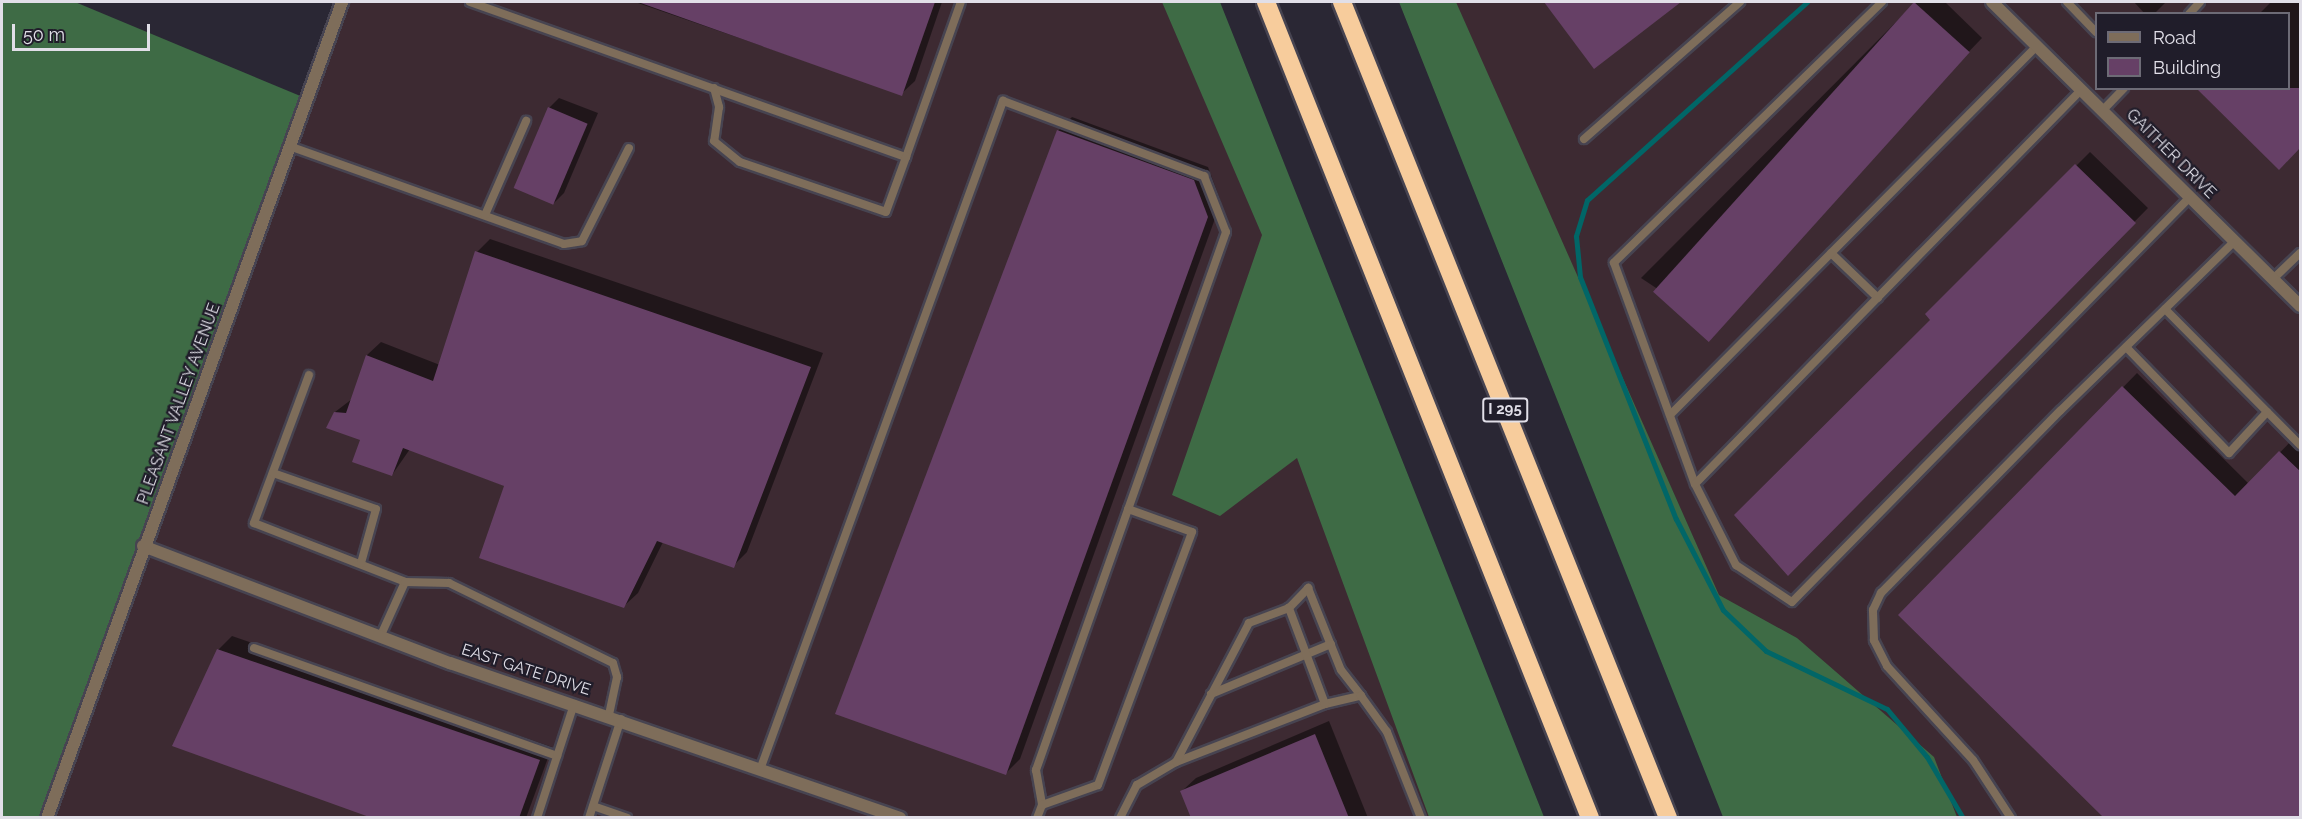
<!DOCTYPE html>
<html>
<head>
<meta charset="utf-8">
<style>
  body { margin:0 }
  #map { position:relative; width:2302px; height:819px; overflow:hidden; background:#2a2734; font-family:Raleway,sans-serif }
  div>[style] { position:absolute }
  .commercial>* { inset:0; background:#3d2a32 }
  .forest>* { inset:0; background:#3e6b45 }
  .shadow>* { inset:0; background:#0007 }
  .stream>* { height:5px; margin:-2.5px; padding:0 2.5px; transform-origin:2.5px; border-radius:2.5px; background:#016667 }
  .building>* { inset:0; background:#664066; transform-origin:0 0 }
  .roads { filter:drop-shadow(2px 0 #474451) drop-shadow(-2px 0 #474451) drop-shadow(0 2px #474451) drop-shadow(0 -2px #474451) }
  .service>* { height:8px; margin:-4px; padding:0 4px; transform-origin:4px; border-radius:4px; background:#7e6d5a }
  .minor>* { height:12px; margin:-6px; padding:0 6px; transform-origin:6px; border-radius:6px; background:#7e6d5a }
  .tertiary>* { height:12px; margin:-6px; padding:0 6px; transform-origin:6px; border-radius:6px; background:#7e6d5a }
  .motorway>* { height:18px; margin:-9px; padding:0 9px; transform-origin:9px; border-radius:9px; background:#f7cc9c }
  span { translate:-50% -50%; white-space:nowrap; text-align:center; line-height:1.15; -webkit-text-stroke:4.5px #201d2a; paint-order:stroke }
  .shield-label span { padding:2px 4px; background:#201d2a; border:2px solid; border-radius:4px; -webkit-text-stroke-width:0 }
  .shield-label { font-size:15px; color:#e1dfe8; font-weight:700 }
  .street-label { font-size:16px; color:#e1dfe8 }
  .frame { position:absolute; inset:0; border:3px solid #e1dfe8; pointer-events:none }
  .legend { position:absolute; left:2095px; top:12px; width:195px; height:78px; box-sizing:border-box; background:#201d2a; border:2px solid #6d6b76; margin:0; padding:8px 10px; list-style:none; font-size:18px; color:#e1dfe8 }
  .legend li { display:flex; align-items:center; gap:12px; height:30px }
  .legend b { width:30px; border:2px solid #6d6b76 }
  .scale { position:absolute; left:12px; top:24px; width:138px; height:27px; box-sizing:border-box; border:3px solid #e1dfe8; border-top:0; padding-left:8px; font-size:18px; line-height:21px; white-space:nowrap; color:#e1dfe8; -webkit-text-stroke:4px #201d2a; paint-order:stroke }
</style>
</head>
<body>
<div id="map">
  <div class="commercial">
    <i style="clip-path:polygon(339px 2px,1165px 2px,1336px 399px,1498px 818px,43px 818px)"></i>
    <i style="clip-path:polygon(evenodd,1420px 2px,2300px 2px,2300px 817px,1748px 817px,1420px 2px,2096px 14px,2288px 14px,2288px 88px,2096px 88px,2096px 14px)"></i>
  </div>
  <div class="forest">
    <i style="clip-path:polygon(2px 2px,75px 2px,310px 100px,51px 817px,2px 818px)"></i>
    <i style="clip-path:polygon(1162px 2px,1220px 2px,1544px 817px,1429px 817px,1297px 458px,1220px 516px,1172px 495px,1262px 235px)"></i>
    <i style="clip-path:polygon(1399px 2px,1456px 2px,1719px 595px,1797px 638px,1934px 757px,1957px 817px,1723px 817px)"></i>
  </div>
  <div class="shadow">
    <i style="clip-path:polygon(635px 2px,942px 2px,915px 81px,901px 94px)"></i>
    <i style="clip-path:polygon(1546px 2px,1679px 2px,1594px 67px)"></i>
    <i style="clip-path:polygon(1916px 2px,1945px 2px,1982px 38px,1709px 323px,1641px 278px)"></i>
    <i style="clip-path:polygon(2134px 2px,2166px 2px,2154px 14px,2145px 14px)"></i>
    <i style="clip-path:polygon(2271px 2px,2300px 2px,2300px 146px,2288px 88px,2288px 14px,2259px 14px)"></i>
    <i style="clip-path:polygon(559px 98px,598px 113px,564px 193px,554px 203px,549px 108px)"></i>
    <i style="clip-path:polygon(1072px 117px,1208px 167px,1221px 202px,1020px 759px,1006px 773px,1058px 131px)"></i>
    <i style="clip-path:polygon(2090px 152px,2148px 208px,1788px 574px,1932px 320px,1928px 314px)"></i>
    <i style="clip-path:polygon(490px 239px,823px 353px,747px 552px,733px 566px,663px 542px,638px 593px,624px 606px,505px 486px,410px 449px,392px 475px,335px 412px,352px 399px,367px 355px,381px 342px,440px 365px,477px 252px)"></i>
    <i style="clip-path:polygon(2137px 373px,2249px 484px,2294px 438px,2300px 445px,2300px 818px,1901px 615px)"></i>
    <i style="clip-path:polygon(232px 636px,552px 747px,526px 818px,376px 818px,218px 650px)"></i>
    <i style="clip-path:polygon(1329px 721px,1368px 818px,1193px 818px,1182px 791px,1196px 778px)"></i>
  </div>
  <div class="stream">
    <i style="left:1807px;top:2px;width:296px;rotate:138deg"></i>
    <i style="left:1587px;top:200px;width:38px;rotate:107deg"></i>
    <i style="left:1576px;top:236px;width:41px;rotate:84.4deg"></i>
    <i style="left:1580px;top:277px;width:260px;rotate:68.4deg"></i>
    <i style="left:1676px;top:519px;width:102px;rotate:62.7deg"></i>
    <i style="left:1723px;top:610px;width:59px;rotate:43.6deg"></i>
    <i style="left:1766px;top:651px;width:134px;rotate:25.6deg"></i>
    <i style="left:1887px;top:709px;width:62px;rotate:50.2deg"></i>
    <i style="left:1927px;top:757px;width:71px;rotate:59.5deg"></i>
  </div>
  <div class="building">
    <i style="clip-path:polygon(638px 2px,935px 2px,902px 96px)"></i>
    <i style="clip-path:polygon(1544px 2px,1681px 2px,1594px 69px)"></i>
    <i style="left:1914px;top:2px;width:75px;height:390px;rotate:42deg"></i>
    <i style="clip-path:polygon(2196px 88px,2301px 88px,2301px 147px,2279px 170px)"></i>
    <i style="left:548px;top:107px;width:43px;height:88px;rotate:23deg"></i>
    <i style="clip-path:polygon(1057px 130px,1194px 180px,1208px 217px,1006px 775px,835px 714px)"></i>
    <i style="clip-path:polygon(2075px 164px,2136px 223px,1788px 576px,1734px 515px,1930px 320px,1925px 314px)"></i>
    <i style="clip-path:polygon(475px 251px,811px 367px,734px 568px,657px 541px,624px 608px,479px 558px,504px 486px,403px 448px,392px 476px,352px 462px,360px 440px,326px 428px,334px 412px,346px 413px,366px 355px,433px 381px)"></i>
    <i style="clip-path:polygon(2122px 386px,2235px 496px,2279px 451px,2301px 472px,2301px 818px,2104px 818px,1898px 615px)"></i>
    <i style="clip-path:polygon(217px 649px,540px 760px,519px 818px,372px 818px,172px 746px)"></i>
    <i style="clip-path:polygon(1315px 734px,1349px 818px,1191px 818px,1180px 791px)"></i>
  </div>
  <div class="roads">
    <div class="service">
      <i style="left:470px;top:2px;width:463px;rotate:19.6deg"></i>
      <i style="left:906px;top:157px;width:164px;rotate:-70.5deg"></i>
      <i style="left:1882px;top:2px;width:374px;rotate:135.8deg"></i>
      <i style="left:1614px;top:263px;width:235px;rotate:69.9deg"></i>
      <i style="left:1695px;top:484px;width:91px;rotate:63.2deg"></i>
      <i style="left:1736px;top:565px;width:67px;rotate:33.5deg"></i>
      <i style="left:1792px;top:602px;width:568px;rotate:-45.5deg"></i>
      <i style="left:2067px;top:2px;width:42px;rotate:46deg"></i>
      <i style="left:2189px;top:14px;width:16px;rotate:-47deg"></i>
      <i style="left:714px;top:88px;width:20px;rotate:75deg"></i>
      <i style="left:719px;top:107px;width:34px;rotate:98deg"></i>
      <i style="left:714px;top:141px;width:33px;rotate:39deg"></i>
      <i style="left:740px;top:162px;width:154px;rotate:18.9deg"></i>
      <i style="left:886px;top:212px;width:59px;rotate:-70deg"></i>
      <i style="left:2103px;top:110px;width:30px;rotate:-46deg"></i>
      <i style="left:1584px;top:139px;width:208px;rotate:-41.3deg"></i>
      <i style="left:289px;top:146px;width:292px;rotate:19.6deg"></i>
      <i style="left:564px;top:244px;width:18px;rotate:-9deg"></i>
      <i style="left:582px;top:241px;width:104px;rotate:-63.2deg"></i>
      <i style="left:485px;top:215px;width:103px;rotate:-66.4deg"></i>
      <i style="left:1831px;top:253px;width:65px;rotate:43.8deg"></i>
      <i style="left:2273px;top:279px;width:37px;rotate:-44deg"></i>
      <i style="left:2165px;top:309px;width:192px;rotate:45.2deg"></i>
      <i style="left:2126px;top:347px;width:148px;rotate:45.8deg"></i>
      <i style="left:2229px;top:453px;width:56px;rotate:-47.2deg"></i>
      <i style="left:309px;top:375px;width:158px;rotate:110.4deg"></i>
      <i style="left:254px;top:523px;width:162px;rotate:21.3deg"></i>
      <i style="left:405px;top:582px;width:58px;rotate:114.4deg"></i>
      <i style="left:1670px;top:415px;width:520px;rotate:-45.16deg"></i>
      <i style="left:273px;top:473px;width:109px;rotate:19.3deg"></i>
      <i style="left:376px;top:509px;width:56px;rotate:105.5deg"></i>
      <i style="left:1695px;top:484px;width:552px;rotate:-45.59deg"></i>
      <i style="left:405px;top:582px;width:44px;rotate:1.3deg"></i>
      <i style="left:449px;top:583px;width:182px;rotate:26deg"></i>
      <i style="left:613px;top:663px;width:15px;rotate:74deg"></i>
      <i style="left:617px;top:677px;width:39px;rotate:102deg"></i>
      <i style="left:1289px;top:608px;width:28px;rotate:-46deg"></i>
      <i style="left:1308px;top:588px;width:88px;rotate:68.1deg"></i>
      <i style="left:1341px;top:670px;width:33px;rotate:52deg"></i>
      <i style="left:254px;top:648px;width:322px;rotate:19.6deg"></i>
      <i style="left:1211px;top:694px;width:130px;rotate:-22.6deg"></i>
      <i style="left:1325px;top:704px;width:37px;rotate:-13deg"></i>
      <i style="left:1361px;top:696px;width:44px;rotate:54.2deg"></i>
      <i style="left:1387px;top:732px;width:92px;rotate:68.4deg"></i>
      <i style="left:761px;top:767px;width:709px;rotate:-70.03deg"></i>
      <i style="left:1003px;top:101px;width:215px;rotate:20.5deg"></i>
      <i style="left:1204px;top:176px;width:60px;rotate:68.6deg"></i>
      <i style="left:1226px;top:232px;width:571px;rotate:109.45deg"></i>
      <i style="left:1036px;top:770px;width:36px;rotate:80deg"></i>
      <i style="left:1042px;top:805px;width:14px;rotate:111deg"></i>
      <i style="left:1042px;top:805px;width:59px;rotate:-19.7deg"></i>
      <i style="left:1098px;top:785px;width:270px;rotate:-69.6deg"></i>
      <i style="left:1192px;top:532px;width:68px;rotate:-160.2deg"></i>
      <i style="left:593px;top:806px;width:36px;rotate:19deg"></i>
      <i style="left:537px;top:818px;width:120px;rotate:-72deg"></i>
      <i style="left:589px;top:818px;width:104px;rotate:-72.1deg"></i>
      <i style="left:1120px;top:818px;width:37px;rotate:-63deg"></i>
      <i style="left:1137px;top:785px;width:45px;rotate:-30.5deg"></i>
      <i style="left:1176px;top:762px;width:160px;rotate:-21.3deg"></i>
      <i style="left:1325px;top:704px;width:103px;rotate:-110.6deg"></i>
      <i style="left:1289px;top:608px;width:43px;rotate:159.4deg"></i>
      <i style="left:1249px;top:623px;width:157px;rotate:117.7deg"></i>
      <i style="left:2011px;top:818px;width:69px;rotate:-123.2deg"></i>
      <i style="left:1973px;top:760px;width:127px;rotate:-132.5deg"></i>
      <i style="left:1887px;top:666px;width:29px;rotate:-117deg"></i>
      <i style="left:1874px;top:640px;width:30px;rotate:-92deg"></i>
      <i style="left:1873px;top:610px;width:19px;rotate:-65deg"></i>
      <i style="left:1881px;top:593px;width:255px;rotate:-45.5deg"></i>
      <i style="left:2060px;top:411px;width:244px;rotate:-44.2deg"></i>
    </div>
    <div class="minor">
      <i style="left:1992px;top:2px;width:433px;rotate:44.6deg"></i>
      <i style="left:143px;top:546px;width:329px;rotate:20.9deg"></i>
      <i style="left:450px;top:663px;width:476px;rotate:19deg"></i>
    </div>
    <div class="tertiary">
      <i style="left:47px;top:818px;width:868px;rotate:-70.12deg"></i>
    </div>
    <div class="motorway">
      <i style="left:1266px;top:2px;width:878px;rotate:68.34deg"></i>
      <i style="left:1342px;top:2px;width:879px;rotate:68.22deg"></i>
    </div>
  </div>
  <div class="shield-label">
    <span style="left:1505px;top:410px">I 295</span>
  </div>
  <div class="street-label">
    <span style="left:2171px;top:154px;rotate:45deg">GAITHER DRIVE</span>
    <span style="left:179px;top:404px;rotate:-70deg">PLEASANT VALLEY AVENUE</span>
    <span style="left:526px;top:670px;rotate:18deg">EAST GATE DRIVE</span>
  </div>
  <div class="frame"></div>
  <ul class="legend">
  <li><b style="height:8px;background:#7e6d5a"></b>Road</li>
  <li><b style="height:16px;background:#664066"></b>Building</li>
  </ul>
  <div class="scale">50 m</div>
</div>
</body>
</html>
